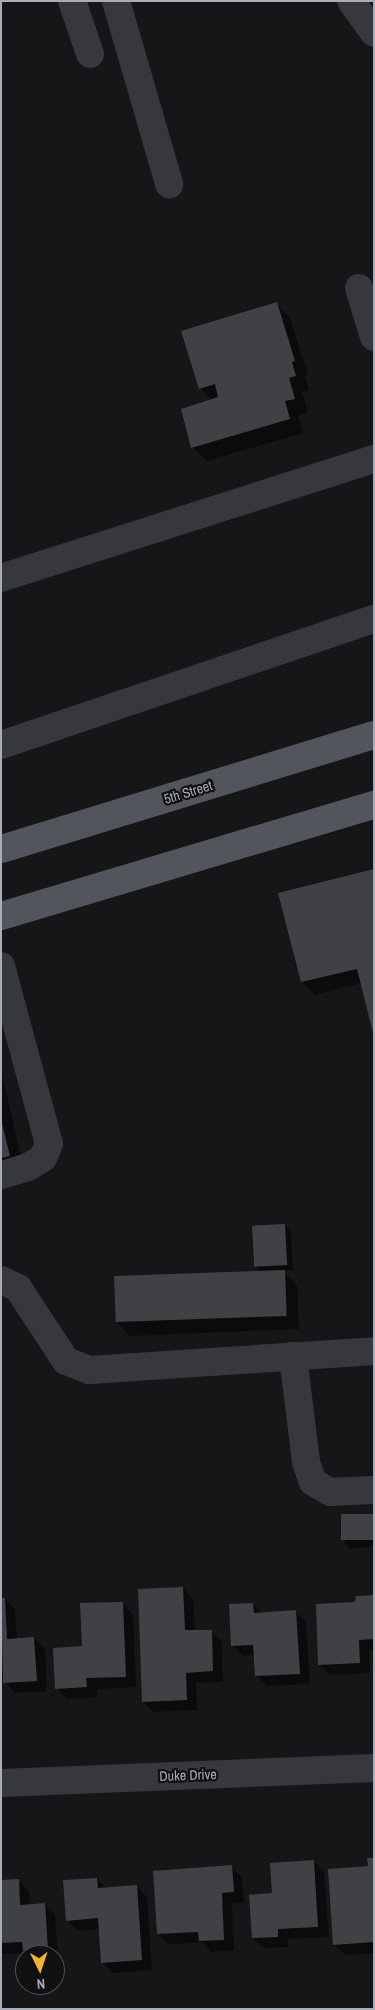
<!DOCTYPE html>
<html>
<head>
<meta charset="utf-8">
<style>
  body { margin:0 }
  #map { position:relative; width:375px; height:2010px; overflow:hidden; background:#161618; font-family:"Archivo Narrow",sans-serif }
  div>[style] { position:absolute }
  .shadow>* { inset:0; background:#0007 }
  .building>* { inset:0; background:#404145; transform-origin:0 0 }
  .minor>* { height:28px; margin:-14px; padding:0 14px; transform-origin:14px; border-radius:14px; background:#37383d }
  .major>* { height:28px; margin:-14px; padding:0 14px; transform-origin:14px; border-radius:14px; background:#53555c }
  span { translate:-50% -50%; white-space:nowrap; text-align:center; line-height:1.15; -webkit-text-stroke:4.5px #111113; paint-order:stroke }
  .street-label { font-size:14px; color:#a8adb8 }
  .frame { position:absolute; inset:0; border:2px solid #a8adb8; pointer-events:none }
  .north { position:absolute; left:15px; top:1945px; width:50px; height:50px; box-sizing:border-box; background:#111113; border:1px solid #4d4f55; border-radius:50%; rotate:176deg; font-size:14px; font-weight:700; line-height:20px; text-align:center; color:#a8adb8 }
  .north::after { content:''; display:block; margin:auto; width:18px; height:22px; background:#f2b134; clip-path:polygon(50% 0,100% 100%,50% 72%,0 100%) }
</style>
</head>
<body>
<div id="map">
  <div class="shadow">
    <i style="clip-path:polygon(276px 304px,290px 318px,308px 375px,305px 376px,309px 390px,302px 392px,308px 413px,298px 415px,303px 433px,207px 461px,192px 447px,212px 400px,200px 388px)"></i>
    <i style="clip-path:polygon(374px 870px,362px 983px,315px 995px,302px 982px)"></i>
    <i style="clip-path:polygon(1px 1070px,24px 1169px,1px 1175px)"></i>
    <i style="clip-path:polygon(285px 1225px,291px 1232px,293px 1270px,283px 1271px,297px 1285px,299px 1329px,130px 1336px,117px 1323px,262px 1273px,255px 1266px)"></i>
    <i style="clip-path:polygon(374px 1515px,374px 1546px,350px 1549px,344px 1543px)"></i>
    <i style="clip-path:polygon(183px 1588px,193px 1599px,195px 1631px,211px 1631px,222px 1642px,223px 1682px,196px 1683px,197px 1710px,154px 1712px,143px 1702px)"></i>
    <i style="clip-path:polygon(374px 1596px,374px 1650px,369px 1650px,370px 1673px,330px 1675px,320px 1665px,357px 1603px)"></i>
    <i style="clip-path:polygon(5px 1599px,15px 1610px,17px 1640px,34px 1638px,45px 1649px,47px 1691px,15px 1693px,4px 1680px,1px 1680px,1px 1600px)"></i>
    <i style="clip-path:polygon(122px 1603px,133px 1614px,136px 1687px,97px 1689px,97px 1697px,67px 1699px,56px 1688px,83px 1647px)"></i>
    <i style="clip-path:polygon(253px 1604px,262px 1613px,296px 1612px,306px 1622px,310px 1684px,267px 1686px,256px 1675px,255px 1655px,243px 1656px,232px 1645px)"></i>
    <i style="clip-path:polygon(374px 1859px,374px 1953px,345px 1955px,334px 1944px)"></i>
    <i style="clip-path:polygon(314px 1861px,324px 1872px,329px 1937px,288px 1939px,288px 1947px,264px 1948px,253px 1938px,274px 1894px)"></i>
    <i style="clip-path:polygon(231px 1867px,242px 1877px,244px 1903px,232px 1903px,234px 1950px,211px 1952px,202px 1942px,169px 1945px,159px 1934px)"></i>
    <i style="clip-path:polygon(97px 1879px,106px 1888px,137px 1886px,147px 1897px,152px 1970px,113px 1973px,102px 1962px,100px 1929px,78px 1931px,67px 1920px)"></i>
    <i style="clip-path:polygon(18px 1880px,29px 1891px,30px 1905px,45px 1904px,55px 1915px,58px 1959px,55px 1959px,55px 1955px,29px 1955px,26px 1953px,1px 1954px,1px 1881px)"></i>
  </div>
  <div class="building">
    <i style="clip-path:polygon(277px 302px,295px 361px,292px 362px,296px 376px,289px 378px,295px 399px,285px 401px,290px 419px,191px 448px,181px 409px,218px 397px,215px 384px,199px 389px,181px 331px)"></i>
    <i style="clip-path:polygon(374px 869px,374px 1033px,373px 1033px,357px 969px,301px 982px,278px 893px)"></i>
    <i style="clip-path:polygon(1px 1119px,10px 1156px,1px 1158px)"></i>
    <i style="left:285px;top:1224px;width:41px;height:33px;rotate:87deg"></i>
    <i style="left:285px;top:1270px;width:46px;height:171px;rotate:88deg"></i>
    <i style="left:374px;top:1514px;width:26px;height:33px;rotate:90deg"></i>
    <i style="clip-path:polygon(183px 1587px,185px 1630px,212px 1630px,213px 1671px,186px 1673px,187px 1700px,142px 1702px,138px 1589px)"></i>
    <i style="clip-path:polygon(374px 1595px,374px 1639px,359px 1640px,360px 1663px,318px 1665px,316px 1604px,355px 1602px,356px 1596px)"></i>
    <i style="clip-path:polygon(1px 1598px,5px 1598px,7px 1639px,34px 1637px,37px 1681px,3px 1683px)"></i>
    <i style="clip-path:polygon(123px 1602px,126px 1677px,86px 1678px,87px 1687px,55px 1689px,53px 1648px,82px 1646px,80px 1603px)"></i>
    <i style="clip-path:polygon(253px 1603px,254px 1613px,296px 1610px,300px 1674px,255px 1676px,253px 1645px,231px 1646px,229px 1604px)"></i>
    <i style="clip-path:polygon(367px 1858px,374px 1858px,374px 1942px,333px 1945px,328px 1869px,368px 1866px)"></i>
    <i style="clip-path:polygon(314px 1860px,318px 1927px,278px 1929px,278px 1937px,252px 1938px,249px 1895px,272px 1893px,270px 1863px)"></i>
    <i style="clip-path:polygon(232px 1865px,234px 1892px,222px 1893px,224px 1940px,199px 1941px,198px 1932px,157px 1934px,153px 1871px)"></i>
    <i style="clip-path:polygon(97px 1878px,98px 1888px,137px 1885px,142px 1960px,101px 1963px,98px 1918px,66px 1921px,63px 1880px)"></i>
    <i style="clip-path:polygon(19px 1879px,20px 1905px,45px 1903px,48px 1949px,23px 1951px,22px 1942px,1px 1943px,1px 1880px)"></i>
  </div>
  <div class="minor">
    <i style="left:72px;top:1px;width:56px;rotate:71.2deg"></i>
    <i style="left:116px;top:1px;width:191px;rotate:73.8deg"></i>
    <i style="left:351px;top:1px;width:39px;rotate:54deg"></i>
    <i style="left:359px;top:288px;width:51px;rotate:73deg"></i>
    <i style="left:1px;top:578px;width:392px;rotate:-17.7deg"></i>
    <i style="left:1px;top:745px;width:394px;rotate:-18.7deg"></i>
    <i style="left:1px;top:966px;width:184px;rotate:74.9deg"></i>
    <i style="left:49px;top:1144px;width:15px;rotate:113deg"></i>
    <i style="left:43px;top:1158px;width:17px;rotate:149deg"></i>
    <i style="left:28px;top:1167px;width:28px;rotate:163deg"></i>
    <i style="left:1px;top:1280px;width:19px;rotate:25deg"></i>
    <i style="left:18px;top:1288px;width:87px;rotate:56.7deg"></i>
    <i style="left:66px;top:1361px;width:26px;rotate:21deg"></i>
    <i style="left:90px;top:1370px;width:285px;rotate:-3.8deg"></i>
    <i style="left:293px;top:1356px;width:107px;rotate:83deg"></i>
    <i style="left:306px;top:1462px;width:21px;rotate:71deg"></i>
    <i style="left:313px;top:1482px;width:20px;rotate:30deg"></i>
    <i style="left:330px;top:1492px;width:44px;rotate:-2.6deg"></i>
    <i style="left:1px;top:1783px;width:373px;rotate:-2.3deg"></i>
  </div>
  <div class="major">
    <i style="left:1px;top:849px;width:390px;rotate:-17deg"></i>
    <i style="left:1px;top:916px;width:389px;rotate:-16.6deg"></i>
  </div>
  <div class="street-label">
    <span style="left:188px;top:792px;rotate:-17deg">5th Street</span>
    <span style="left:188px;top:1775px;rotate:-2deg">Duke Drive</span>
  </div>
  <div class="frame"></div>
  <div class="north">N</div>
</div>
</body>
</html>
